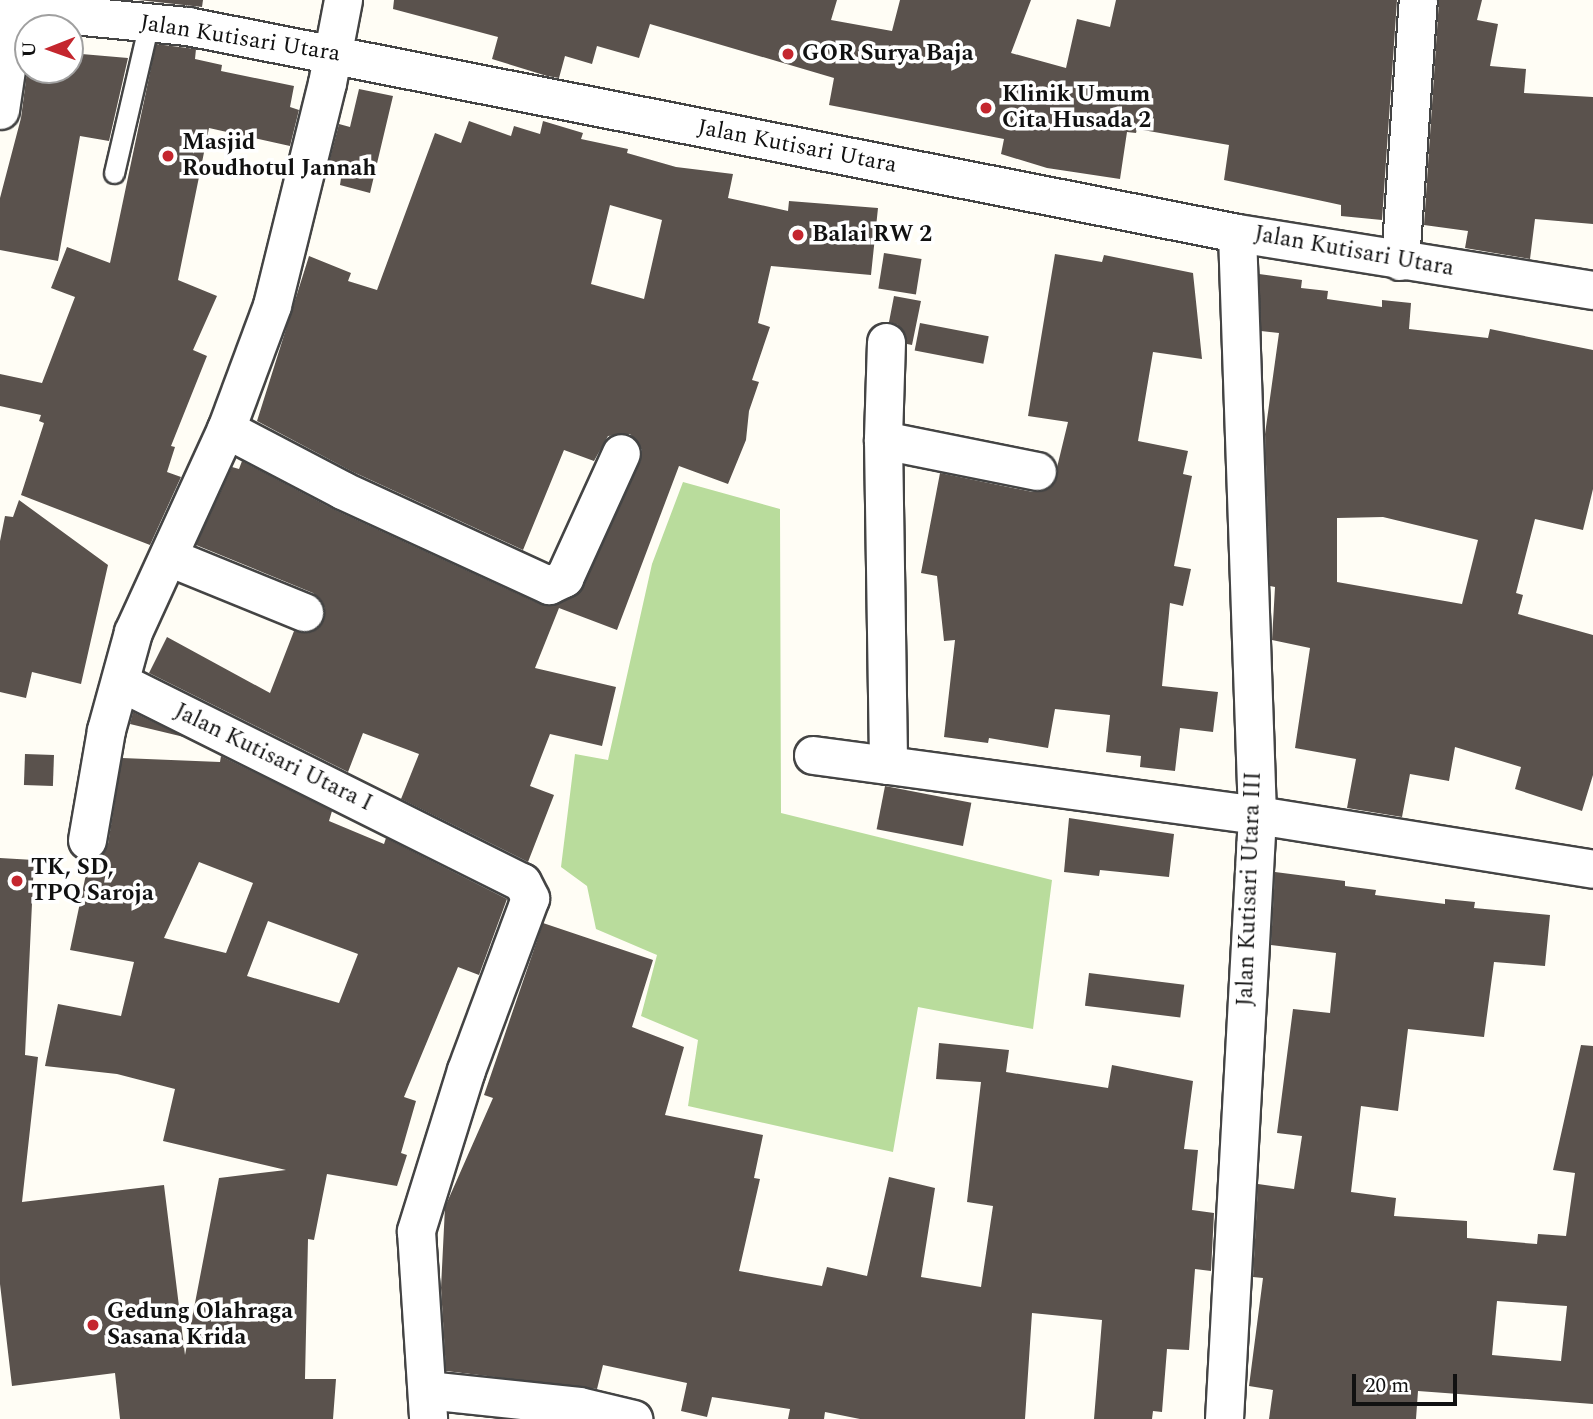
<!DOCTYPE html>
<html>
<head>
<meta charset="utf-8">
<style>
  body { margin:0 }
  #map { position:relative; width:1593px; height:1419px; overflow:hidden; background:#fffdf5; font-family:Spectral,serif }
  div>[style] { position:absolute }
  .forest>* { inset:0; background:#b9dc9c }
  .building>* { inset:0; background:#5a524d; transform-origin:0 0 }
  .roads { filter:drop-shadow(2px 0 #444) drop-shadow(-2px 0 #444) drop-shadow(0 2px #444) drop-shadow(0 -2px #444) }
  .service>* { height:19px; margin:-9.5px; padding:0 9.5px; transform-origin:9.5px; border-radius:9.5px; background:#fff }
  .minor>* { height:37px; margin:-18.5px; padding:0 18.5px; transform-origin:18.5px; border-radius:18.5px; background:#fff }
  .dots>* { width:19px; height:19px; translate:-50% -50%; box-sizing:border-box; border:4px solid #fff; border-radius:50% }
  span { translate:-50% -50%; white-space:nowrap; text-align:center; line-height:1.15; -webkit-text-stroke:7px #fff; paint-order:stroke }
  .street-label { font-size:23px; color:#111 }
  .poi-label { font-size:23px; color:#111; font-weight:700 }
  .left { translate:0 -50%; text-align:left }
  .north { position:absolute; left:14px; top:14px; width:70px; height:70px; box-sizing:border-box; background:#fff; border:2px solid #a0a0a0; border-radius:50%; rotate:269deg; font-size:19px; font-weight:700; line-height:28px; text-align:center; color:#111 }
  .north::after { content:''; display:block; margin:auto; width:24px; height:32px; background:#c4262e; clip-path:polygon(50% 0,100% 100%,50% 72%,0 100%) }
  .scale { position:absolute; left:1352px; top:1374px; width:105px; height:32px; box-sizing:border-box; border:4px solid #111; border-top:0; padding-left:9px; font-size:21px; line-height:24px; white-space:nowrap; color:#111; -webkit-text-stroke:5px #fff; paint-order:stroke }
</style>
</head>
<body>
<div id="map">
  <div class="forest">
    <i style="clip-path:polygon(683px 482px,780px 509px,781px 813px,1052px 880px,1033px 1029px,918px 1007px,893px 1152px,688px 1106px,698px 1040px,641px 1016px,657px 955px,596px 929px,587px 886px,561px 867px,575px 754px,608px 760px,652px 564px)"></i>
  </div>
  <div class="building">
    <i style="clip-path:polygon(138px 0,203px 0,202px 7px)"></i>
    <i style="clip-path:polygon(394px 0,837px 0,831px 20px,892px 31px,900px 0,1031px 0,1011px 53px,1066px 68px,1077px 19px,1110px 27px,1116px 0,1397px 0,1382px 220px,1341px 216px,1341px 205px,1224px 180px,1229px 145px,1137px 129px,1136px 133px,1127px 132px,1120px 179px,1047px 168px,1001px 154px,1004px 139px,829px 105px,834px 78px,650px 24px,639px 58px,597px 46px,592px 64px,565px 56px,559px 78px,547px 76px,492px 59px,498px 37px,393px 9px)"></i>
    <i style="clip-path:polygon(1439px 0,1482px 0,1477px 20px,1498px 24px,1490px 66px,1526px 69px,1524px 93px,1593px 97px,1593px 224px,1535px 219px,1530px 259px,1465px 248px,1468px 231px,1424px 225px)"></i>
    <i style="clip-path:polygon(156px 44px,196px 49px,195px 59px,222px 65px,221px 71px,294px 86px,290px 107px,299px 110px,290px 146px,209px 128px,178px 280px,217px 296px,193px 350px,207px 356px,171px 446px,175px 447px,167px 472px,181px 477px,150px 545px,21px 495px,44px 423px,39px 421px,41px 415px,0 406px,0 374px,42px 383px,75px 297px,51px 288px,67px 247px,110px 263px)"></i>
    <i style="clip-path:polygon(70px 53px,128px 58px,109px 141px,80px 136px,58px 261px,0 250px,0 198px,21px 118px,28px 64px,28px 70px,70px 70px)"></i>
    <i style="clip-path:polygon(359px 89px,393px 96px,370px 193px,340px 185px,341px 178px,326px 174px,339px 124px,350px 127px)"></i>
    <i style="clip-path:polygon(evenodd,469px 121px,511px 136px,514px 126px,540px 134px,543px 121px,583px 133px,581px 139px,628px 149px,627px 153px,676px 167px,733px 174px,728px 198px,788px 211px,789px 201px,878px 208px,871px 275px,771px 266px,758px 323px,770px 327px,752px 380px,759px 382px,749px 411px,746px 440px,728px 484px,679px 466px,617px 630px,559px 608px,535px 668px,616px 687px,602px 746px,550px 734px,530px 786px,554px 795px,528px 862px,401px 799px,419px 754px,363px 733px,348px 772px,149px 673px,167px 637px,270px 693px,294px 631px,308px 633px,323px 621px,325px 608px,313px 593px,196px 545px,232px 467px,239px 469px,242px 461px,333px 509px,540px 604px,558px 604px,583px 587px,640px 462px,642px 450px,630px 434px,608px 436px,594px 461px,564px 450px,523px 550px,351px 471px,257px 421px,309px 256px,351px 273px,348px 281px,377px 290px,435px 133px,461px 143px,469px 121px,610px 205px,662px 220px,644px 299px,591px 284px,610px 205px)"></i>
    <i style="left:884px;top:253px;width:38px;height:36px;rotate:9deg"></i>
    <i style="clip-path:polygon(1055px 254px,1102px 262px,1104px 255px,1193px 273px,1202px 359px,1153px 352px,1138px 441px,1188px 451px,1183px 474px,1192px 476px,1174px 566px,1191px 569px,1183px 606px,1170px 603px,1162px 686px,1218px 692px,1213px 732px,1180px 728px,1175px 771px,1140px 767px,1141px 756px,1106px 752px,1110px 715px,1055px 709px,1048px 748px,989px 738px,988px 743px,944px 737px,955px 640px,944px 641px,937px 576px,921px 573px,940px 473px,1033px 492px,1053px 484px,1068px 422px,1028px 416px)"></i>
    <i style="clip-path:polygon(evenodd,1259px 274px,1302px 280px,1301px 288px,1328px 291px,1327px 299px,1382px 307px,1382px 300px,1411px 303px,1409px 329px,1488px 338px,1490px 329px,1593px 350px,1593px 489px,1583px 530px,1535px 519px,1516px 593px,1523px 595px,1518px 614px,1593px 635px,1593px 775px,1582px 811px,1515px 789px,1521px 767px,1455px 747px,1449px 781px,1410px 774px,1402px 817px,1347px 808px,1356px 759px,1295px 748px,1310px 648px,1272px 640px,1275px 587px,1270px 586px,1265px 434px,1279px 333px,1261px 331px,1259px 274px,1383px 517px,1478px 540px,1462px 604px,1337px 582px,1337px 518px,1383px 517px)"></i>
    <i style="clip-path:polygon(894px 296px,921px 301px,912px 345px,907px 344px,898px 325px,889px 322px)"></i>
    <i style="left:920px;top:323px;width:70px;height:28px;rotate:11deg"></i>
    <i style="clip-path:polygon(19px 500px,108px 565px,81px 684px,32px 672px,26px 698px,0 692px,0 541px,5px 516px,13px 517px)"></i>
    <i style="clip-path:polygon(133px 712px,184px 737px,130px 724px)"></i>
    <i style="left:25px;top:754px;width:29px;height:31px;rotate:2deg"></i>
    <i style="clip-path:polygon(evenodd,221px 756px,332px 811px,329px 821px,384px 844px,386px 838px,507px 899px,479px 975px,458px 967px,404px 1097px,416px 1101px,401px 1153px,407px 1155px,397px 1186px,327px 1174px,314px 1240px,308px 1239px,305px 1379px,336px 1379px,333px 1419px,120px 1419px,115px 1373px,12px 1386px,0 1284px,0 858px,34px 860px,25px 1055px,38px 1057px,22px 1202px,164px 1185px,185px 1355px,219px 1178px,286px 1170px,163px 1141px,175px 1089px,117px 1074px,45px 1066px,58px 1004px,121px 1016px,134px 962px,70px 950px,89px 860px,103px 854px,108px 844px,122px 758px,220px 762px,221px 756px,199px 862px,253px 883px,226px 953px,164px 938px,199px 862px,221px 756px,268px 921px,358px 954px,339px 1003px,247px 976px,268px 921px)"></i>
    <i style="left:885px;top:786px;width:88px;height:44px;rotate:11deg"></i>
    <i style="clip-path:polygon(1069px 818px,1174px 834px,1169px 877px,1100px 870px,1099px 876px,1064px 872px)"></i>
    <i style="clip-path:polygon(evenodd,1275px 872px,1345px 881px,1345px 886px,1376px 890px,1375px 895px,1445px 904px,1445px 899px,1475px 902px,1474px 908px,1550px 915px,1545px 966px,1494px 962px,1484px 1037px,1408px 1029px,1398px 1111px,1361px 1106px,1351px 1192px,1396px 1198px,1394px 1216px,1467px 1221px,1467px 1238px,1537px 1244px,1538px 1234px,1566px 1236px,1575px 1173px,1553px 1170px,1581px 1045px,1593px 1046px,1593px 1404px,1418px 1391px,1416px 1419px,1269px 1419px,1273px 1390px,1249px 1386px,1263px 1278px,1253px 1277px,1258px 1184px,1294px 1189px,1302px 1136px,1277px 1133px,1293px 1009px,1330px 1013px,1336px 953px,1271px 945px,1275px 872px,1497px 1301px,1567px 1306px,1561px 1361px,1492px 1355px,1497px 1301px)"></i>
    <i style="clip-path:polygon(543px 923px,653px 960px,632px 1027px,684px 1047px,665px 1115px,763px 1135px,754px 1178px,760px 1179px,739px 1271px,822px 1286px,827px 1267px,867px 1276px,889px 1177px,935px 1188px,921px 1277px,981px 1287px,993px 1206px,967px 1202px,981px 1082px,936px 1079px,939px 1043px,1009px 1050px,1006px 1072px,1108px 1088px,1112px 1065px,1193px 1081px,1184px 1149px,1198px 1150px,1192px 1210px,1214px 1213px,1211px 1271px,1195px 1269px,1189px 1350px,1167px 1349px,1162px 1412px,1153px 1411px,1152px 1419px,1094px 1419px,1102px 1320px,1032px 1313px,1025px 1419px,860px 1419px,825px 1412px,824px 1419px,788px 1419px,790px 1409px,712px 1397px,707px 1417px,681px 1411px,687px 1383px,603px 1365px,597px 1389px,446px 1371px,441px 1288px,445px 1207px,493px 1098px,484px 1095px)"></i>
    <i style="left:1089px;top:973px;width:96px;height:33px;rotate:7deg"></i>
  </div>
  <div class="roads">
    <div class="service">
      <i style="left:114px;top:173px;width:155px;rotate:-76.9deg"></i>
    </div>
    <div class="minor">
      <i style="left:0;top:8px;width:188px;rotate:5.5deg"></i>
      <i style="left:187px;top:26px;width:1070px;rotate:11.15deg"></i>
      <i style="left:1237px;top:233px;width:361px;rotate:9.1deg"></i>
      <i style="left:0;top:110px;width:102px;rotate:-81.6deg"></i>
      <i style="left:1400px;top:261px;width:262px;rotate:-86.1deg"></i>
      <i style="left:886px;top:342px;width:98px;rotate:91.8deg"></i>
      <i style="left:883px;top:440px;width:325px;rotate:89.1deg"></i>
      <i style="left:888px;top:765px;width:372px;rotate:7.7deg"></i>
      <i style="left:1257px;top:815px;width:340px;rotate:9.1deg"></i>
      <i style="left:226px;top:429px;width:131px;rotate:27.7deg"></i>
      <i style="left:342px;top:490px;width:228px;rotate:24.7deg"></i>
      <i style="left:549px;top:585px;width:17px;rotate:-25deg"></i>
      <i style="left:564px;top:578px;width:137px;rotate:-65.5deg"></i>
      <i style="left:883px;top:440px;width:157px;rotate:11.4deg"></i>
      <i style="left:169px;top:557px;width:146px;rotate:22.2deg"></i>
      <i style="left:120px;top:682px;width:449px;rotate:26.5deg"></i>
      <i style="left:522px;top:882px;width:18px;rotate:63deg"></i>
      <i style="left:530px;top:898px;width:184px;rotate:110.4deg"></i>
      <i style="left:466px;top:1070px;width:169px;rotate:107.3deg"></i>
      <i style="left:416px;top:1231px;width:188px;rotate:86.3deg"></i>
      <i style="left:813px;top:755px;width:76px;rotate:7.6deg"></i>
      <i style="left:87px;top:840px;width:112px;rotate:-80.2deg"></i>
      <i style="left:106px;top:730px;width:102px;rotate:-74.6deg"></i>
      <i style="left:133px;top:632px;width:223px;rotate:-65.4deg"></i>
      <i style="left:226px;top:429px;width:132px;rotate:-69.6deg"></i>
      <i style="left:272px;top:305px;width:229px;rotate:-76.1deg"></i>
      <i style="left:327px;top:83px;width:85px;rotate:-79.1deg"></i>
      <i style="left:427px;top:1390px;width:153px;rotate:6deg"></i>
      <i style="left:579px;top:1406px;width:56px;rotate:13.5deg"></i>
      <i style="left:1224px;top:1419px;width:605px;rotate:-86.87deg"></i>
      <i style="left:1257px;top:815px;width:582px;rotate:-91.97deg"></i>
    </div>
  </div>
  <div class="dots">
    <i style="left:788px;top:54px;background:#c4262e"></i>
    <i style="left:986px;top:108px;background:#c4262e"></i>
    <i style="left:168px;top:156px;background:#c4262e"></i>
    <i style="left:798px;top:235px;background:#c4262e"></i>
    <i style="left:17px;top:881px;background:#c4262e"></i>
    <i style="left:93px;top:1325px;background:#c4262e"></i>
  </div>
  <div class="street-label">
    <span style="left:240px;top:39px;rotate:9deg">Jalan Kutisari Utara</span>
    <span style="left:797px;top:147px;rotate:11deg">Jalan Kutisari Utara</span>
    <span style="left:1354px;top:252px;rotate:10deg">Jalan Kutisari Utara</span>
    <span style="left:273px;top:758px;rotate:26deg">Jalan Kutisari Utara I</span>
    <span style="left:1250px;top:889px;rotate:-88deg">Jalan Kutisari Utara III</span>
  </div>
  <div class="poi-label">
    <span class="left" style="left:802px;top:54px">GOR Surya Baja</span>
    <span class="left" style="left:1002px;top:108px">Klinik Umum<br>Cita Husada 2</span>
    <span class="left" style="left:182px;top:156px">Masjid<br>Roudhotul Jannah</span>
    <span class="left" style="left:812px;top:235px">Balai RW 2</span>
    <span class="left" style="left:31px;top:881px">TK, SD,<br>TPQ Saroja</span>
    <span class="left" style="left:107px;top:1325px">Gedung Olahraga<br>Sasana Krida</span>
  </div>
  <div class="north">U</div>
  <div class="scale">20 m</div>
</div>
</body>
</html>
